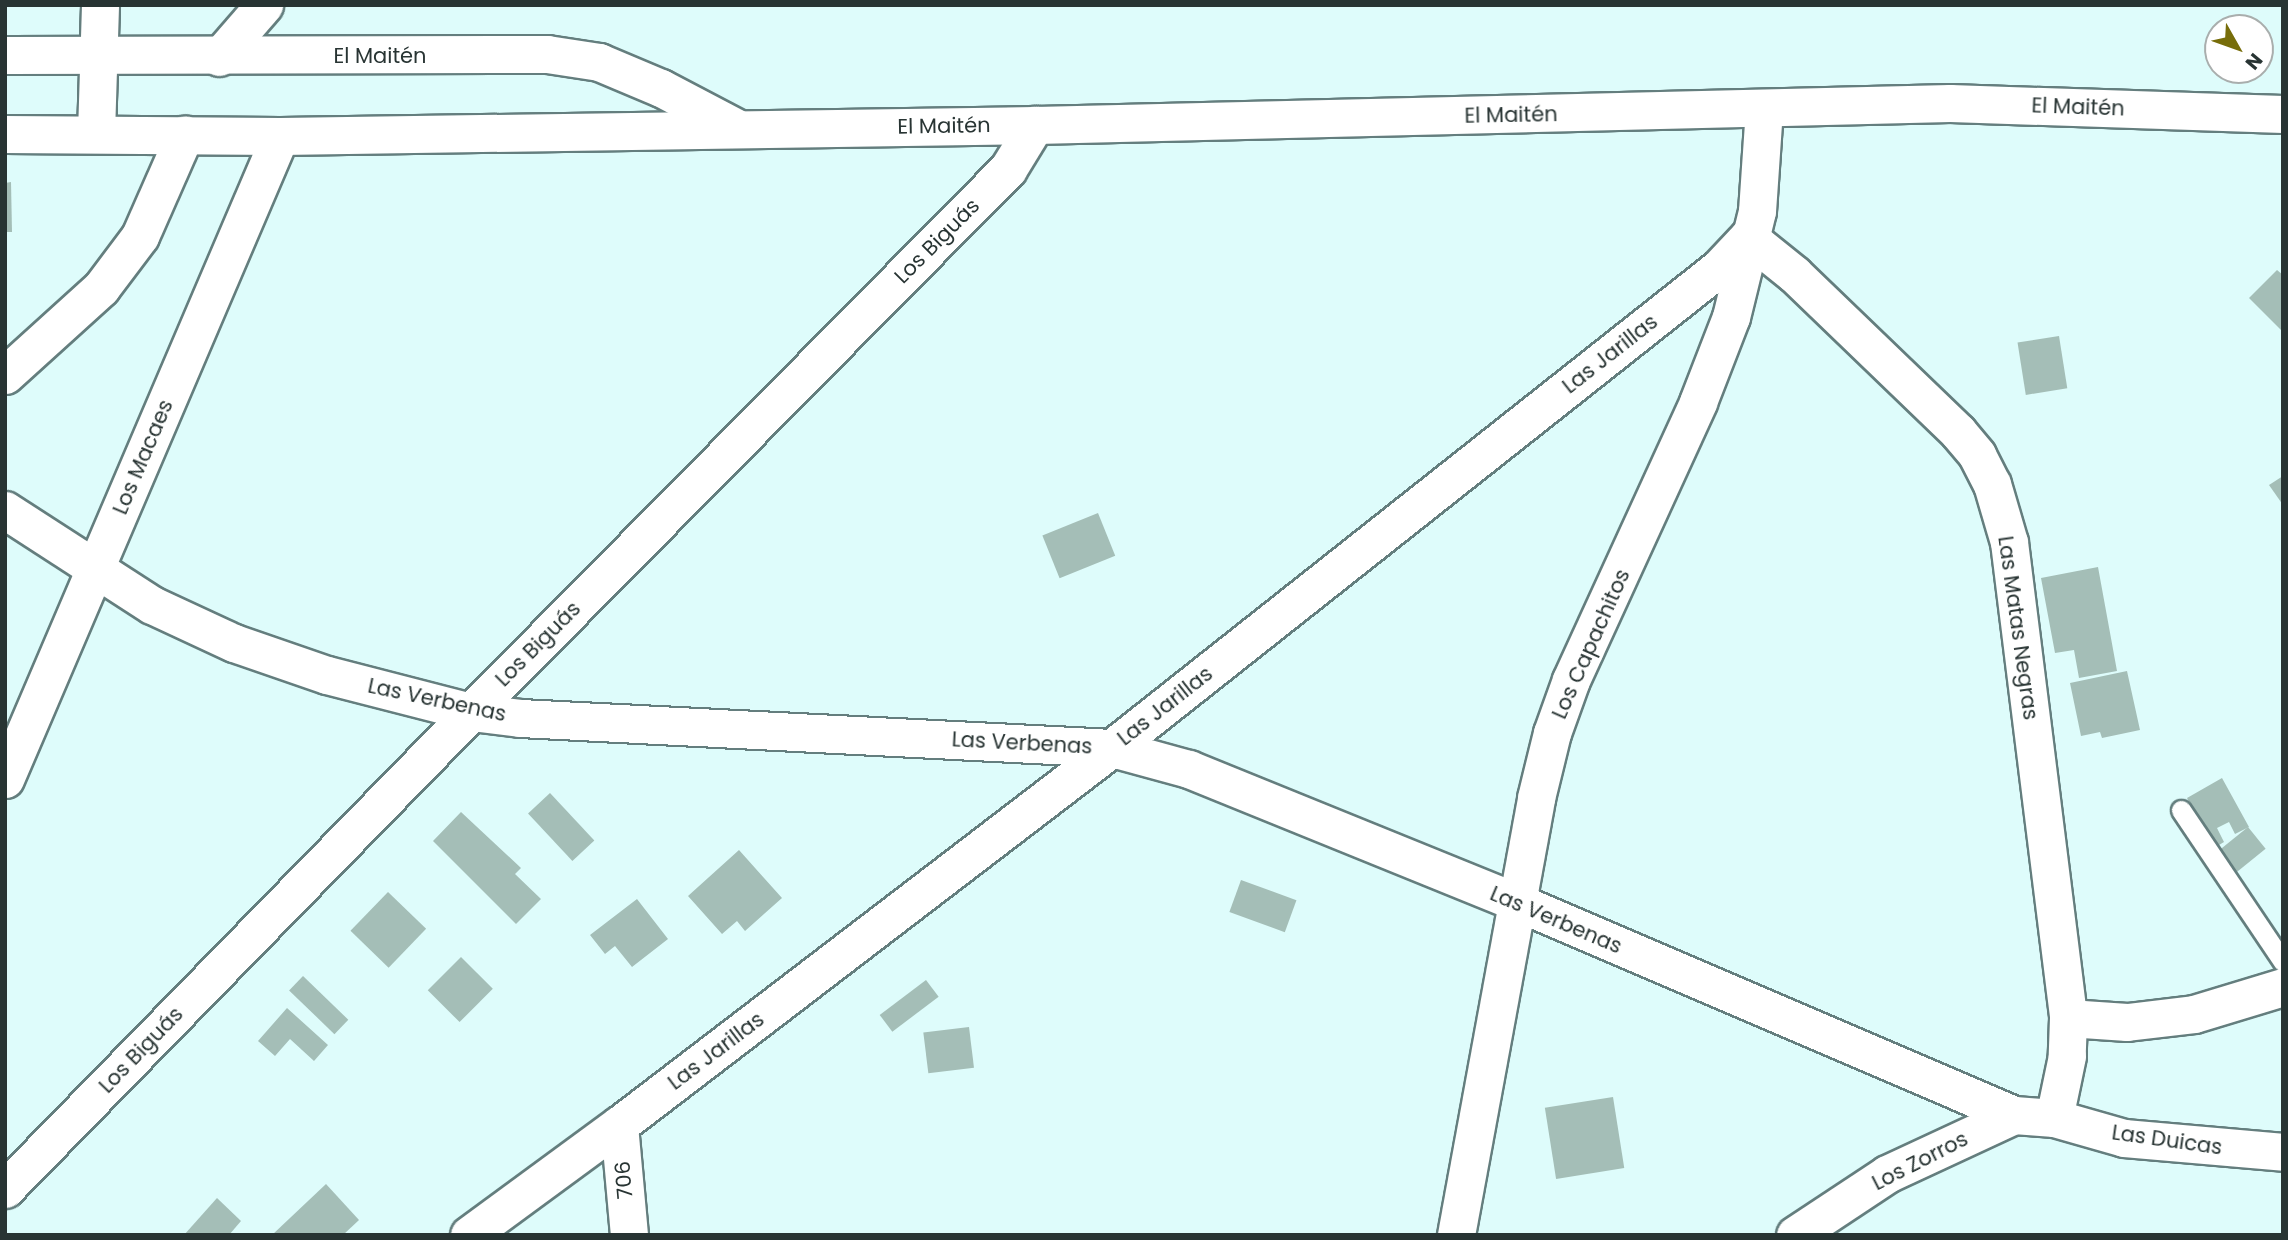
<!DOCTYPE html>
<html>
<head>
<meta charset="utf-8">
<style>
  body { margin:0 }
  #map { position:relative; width:2288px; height:1240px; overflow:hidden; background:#defcfb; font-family:Poppins,sans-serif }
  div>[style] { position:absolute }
  .building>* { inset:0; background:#a4beb7; transform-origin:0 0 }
  .roads { filter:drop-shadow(2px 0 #647e7e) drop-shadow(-2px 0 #647e7e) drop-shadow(0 2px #647e7e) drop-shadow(0 -2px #647e7e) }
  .service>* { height:19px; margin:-9.5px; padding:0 9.5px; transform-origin:9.5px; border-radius:9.5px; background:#fff }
  .minor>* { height:37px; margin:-18.5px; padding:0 18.5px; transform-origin:18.5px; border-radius:18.5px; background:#fff }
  span { translate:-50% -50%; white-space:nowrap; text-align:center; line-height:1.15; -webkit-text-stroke:5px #fff; paint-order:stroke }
  .street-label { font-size:21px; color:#283433 }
  .frame { position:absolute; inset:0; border:7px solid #283433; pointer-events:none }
  .north { position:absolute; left:2204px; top:14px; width:70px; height:70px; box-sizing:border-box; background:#fff; border:2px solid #a9aead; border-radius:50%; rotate:130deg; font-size:19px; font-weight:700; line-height:28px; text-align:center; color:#283433 }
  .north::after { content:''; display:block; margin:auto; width:24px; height:32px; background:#776d0a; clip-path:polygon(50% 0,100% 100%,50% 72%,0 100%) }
</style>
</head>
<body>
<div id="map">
  <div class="building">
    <i style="clip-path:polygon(11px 182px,12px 232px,5px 232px,5px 183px)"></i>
    <i style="clip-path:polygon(2277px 270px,2283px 275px,2283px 332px,2249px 298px)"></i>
    <i style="left:2059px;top:336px;width:53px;height:42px;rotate:81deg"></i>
    <i style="clip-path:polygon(2283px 476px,2283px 505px,2269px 485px)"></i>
    <i style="left:1098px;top:513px;width:46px;height:60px;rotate:68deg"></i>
    <i style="clip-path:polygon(2098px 567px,2117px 671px,2079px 678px,2074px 650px,2055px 653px,2041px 578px)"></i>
    <i style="clip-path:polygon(2127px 671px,2140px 730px,2102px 738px,2100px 732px,2081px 736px,2070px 683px)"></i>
    <i style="clip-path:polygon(2222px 778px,2249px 827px,2235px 834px,2229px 822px,2217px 828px,2224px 842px,2214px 848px,2187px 798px)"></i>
    <i style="left:550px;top:793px;width:65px;height:30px;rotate:47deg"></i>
    <i style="clip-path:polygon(461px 812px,521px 868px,515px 874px,541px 899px,516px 924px,433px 841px)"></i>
    <i style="left:2248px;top:827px;width:28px;height:41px;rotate:51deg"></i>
    <i style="clip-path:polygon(739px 850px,782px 898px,745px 931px,737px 921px,722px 934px,688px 896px)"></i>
    <i style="left:1241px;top:880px;width:59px;height:34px;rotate:20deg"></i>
    <i style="left:388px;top:892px;width:53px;height:54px;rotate:44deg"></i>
    <i style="clip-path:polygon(637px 899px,668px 939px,632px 967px,615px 946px,605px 954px,590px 935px)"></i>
    <i style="left:461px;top:957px;width:45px;height:47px;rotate:45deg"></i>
    <i style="left:303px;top:976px;width:63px;height:20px;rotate:44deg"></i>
    <i style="left:926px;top:980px;width:21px;height:58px;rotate:53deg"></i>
    <i style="clip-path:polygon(287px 1008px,328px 1045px,314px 1061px,290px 1039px,275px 1056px,258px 1041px)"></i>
    <i style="left:969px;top:1027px;width:41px;height:46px;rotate:83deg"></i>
    <i style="left:1613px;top:1097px;width:72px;height:69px;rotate:81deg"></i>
    <i style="clip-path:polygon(326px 1184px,359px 1220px,343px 1235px,272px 1235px)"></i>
    <i style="clip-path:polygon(217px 1198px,241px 1221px,229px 1235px,184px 1235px)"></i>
  </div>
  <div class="roads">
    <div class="service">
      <i style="left:2181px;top:810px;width:183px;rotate:56.1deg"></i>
    </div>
    <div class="minor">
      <i style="left:5px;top:55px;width:542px;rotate:-0.11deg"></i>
      <i style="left:547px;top:54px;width:53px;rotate:8.7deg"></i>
      <i style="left:599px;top:62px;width:67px;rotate:22.8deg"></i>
      <i style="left:661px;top:88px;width:84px;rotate:27.8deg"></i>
      <i style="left:219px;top:57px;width:69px;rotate:-49.1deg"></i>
      <i style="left:96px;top:133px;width:128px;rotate:-88.2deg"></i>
      <i style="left:5px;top:134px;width:275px;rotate:0.4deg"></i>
      <i style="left:280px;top:136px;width:755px;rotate:-0.83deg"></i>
      <i style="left:1035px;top:125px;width:915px;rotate:-1.38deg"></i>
      <i style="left:1950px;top:103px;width:333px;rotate:1.9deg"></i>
      <i style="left:5px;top:375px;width:130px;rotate:-42.2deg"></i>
      <i style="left:101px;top:288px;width:65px;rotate:-53.1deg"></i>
      <i style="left:140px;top:236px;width:111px;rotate:-66.2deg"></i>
      <i style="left:5px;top:510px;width:175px;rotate:32.9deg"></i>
      <i style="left:152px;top:605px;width:90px;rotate:24.9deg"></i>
      <i style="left:234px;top:643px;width:98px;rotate:19deg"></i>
      <i style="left:327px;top:675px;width:149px;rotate:14.4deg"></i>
      <i style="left:471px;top:712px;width:49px;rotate:7deg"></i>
      <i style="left:520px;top:718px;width:593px;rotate:2.9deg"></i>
      <i style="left:1112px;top:748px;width:80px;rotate:15.3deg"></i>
      <i style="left:1189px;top:769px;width:354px;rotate:22.1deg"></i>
      <i style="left:1517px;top:902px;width:541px;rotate:23.2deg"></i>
      <i style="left:5px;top:779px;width:699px;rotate:-66.84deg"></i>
      <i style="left:2068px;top:1018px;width:59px;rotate:3.9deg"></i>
      <i style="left:2127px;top:1022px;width:67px;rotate:-6.8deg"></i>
      <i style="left:2194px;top:1014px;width:93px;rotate:-16.9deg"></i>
      <i style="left:619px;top:1125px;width:110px;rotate:84.8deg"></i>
      <i style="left:5px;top:1189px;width:667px;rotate:-45.67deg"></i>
      <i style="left:471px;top:712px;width:764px;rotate:-45.32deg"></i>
      <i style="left:1008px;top:169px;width:52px;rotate:-58.5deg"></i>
      <i style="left:469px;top:1235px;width:186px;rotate:-36.3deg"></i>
      <i style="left:619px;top:1125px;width:621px;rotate:-37.41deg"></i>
      <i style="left:1112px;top:748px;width:774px;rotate:-38.34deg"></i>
      <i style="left:1719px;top:268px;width:42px;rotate:-46.9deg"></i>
      <i style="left:1748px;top:237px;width:59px;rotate:38.8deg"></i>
      <i style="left:1794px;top:274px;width:228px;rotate:43.9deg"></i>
      <i style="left:1958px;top:432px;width:30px;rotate:50deg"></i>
      <i style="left:1977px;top:455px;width:33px;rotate:63deg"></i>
      <i style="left:1992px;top:484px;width:60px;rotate:73.7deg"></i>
      <i style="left:2009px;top:542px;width:480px;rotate:82.9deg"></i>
      <i style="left:2068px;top:1018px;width:38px;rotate:92deg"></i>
      <i style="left:2067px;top:1056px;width:63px;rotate:101.8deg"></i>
      <i style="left:1456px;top:1235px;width:444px;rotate:-79.6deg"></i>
      <i style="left:1536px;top:798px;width:67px;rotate:-76.2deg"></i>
      <i style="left:1552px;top:733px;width:56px;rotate:-70.3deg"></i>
      <i style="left:1571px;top:680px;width:306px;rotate:-65.4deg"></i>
      <i style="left:1698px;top:402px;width:91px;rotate:-68.8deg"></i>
      <i style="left:1731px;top:317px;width:109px;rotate:-76.2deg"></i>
      <i style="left:1757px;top:211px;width:102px;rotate:-86.1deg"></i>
      <i style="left:1795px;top:1235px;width:110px;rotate:-33.5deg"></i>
      <i style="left:1887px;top:1174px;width:140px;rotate:-24.9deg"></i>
      <i style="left:2014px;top:1115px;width:40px;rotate:4.3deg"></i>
      <i style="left:2054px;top:1118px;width:73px;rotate:15.9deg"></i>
      <i style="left:2124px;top:1138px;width:160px;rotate:5deg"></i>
    </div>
  </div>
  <div class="street-label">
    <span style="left:380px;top:56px">El Maitén</span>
    <span style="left:2078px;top:107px;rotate:2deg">El Maitén</span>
    <span style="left:1511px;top:115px;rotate:-1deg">El Maitén</span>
    <span style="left:944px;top:126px;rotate:-1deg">El Maitén</span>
    <span style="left:937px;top:241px;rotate:-45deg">Los Biguás</span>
    <span style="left:1610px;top:354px;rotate:-38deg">Las Jarillas</span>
    <span style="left:143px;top:457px;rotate:-67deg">Los Macaes</span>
    <span style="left:2018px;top:628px;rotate:82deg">Las Matas Negras</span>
    <span style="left:538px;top:644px;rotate:-45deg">Los Biguás</span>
    <span style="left:1591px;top:644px;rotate:-66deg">Los Capachitos</span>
    <span style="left:437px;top:700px;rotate:12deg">Las Verbenas</span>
    <span style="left:1165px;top:706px;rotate:-38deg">Las Jarillas</span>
    <span style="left:1022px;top:743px;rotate:3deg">Las Verbenas</span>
    <span style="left:1556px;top:920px;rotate:23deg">Las Verbenas</span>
    <span style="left:141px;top:1050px;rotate:-46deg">Los Biguás</span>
    <span style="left:716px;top:1051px;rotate:-37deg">Las Jarillas</span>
    <span style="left:2167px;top:1140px;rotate:8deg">Las Duicas</span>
    <span style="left:1920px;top:1161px;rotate:-27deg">Los Zorros</span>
    <span style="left:624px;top:1180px;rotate:-95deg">706</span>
  </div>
  <div class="frame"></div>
  <div class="north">N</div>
</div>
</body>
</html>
